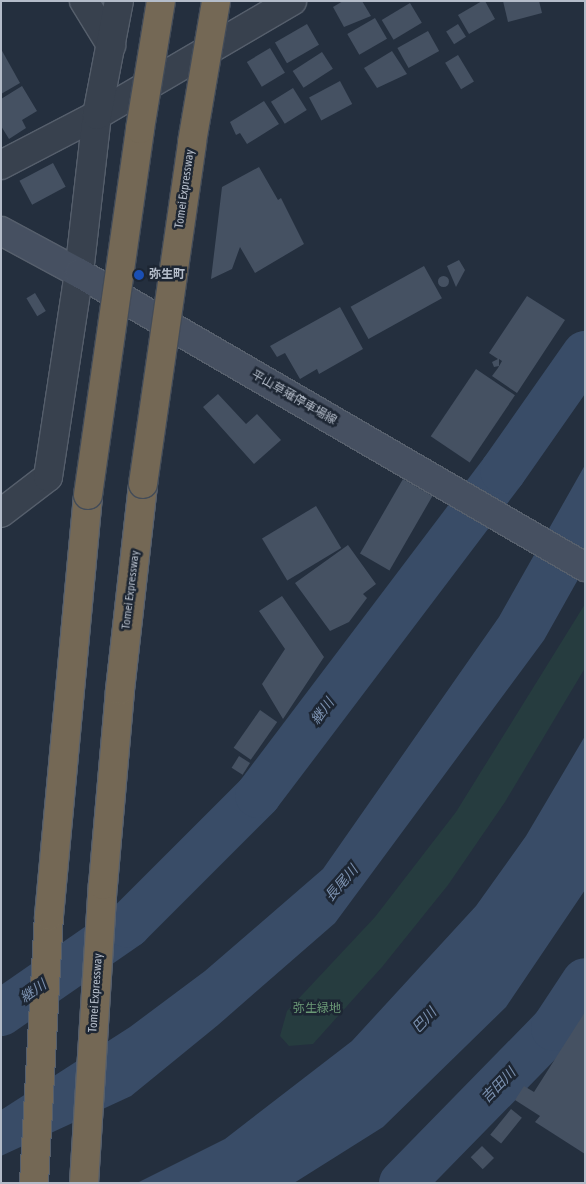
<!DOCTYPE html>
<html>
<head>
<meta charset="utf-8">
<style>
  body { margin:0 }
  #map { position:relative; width:586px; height:1184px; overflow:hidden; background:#242f3e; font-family:"Asap Condensed","Noto Sans JP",sans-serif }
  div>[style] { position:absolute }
  .green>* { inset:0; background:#263c3f }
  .water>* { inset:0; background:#394c67 }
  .river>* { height:46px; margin:-23px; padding:0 23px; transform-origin:23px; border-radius:23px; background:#394c67 }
  .building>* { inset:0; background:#455162; transform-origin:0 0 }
  .round { border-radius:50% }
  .roads { filter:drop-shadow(1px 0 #565f6c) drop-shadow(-1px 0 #565f6c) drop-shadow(0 1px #565f6c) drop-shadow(0 -1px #565f6c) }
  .street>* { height:28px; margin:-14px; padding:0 14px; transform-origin:14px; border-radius:14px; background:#38414e }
  .secondary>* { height:28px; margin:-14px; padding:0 14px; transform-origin:14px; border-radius:14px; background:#465061 }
  .highway>* { height:28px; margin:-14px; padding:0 14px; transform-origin:14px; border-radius:14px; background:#746855 }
  .bridges { filter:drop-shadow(1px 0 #434c59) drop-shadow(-1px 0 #434c59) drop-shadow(0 1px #434c59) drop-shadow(0 -1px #434c59) }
  .highway-bridge>* { height:28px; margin:-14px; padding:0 14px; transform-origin:14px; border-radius:14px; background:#746855 }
  .dots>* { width:14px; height:14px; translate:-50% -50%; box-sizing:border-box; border:2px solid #1d2633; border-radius:50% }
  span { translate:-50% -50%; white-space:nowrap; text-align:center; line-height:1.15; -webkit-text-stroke:5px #1d2633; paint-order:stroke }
  .street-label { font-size:12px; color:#b4bcc9 }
  .poi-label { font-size:12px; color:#b4bcc9; font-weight:700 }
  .left { translate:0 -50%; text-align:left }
  .park-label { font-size:12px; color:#6b9a76 }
  .water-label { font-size:14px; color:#7c92b1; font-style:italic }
  .frame { position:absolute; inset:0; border:2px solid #b4bcc9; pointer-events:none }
</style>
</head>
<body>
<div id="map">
  <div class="green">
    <i style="clip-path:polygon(585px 604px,585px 668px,505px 802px,448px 885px,382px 967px,313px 1044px,289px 1046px,280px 1036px,287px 1011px,375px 917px,456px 812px)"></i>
  </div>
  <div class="water">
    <i style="clip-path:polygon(585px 465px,585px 567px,544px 640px,335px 923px,218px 1025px,131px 1096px,1px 1156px,1px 1110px,130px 1027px,205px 971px,323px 869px,499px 617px)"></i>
    <i style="clip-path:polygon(585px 736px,585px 890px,506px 1007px,383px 1127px,294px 1183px,137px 1183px,225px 1139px,352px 1041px,476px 906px,526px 836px)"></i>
  </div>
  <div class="river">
    <i style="left:1px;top:1013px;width:155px;rotate:-34.7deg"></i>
    <i style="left:128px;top:925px;width:184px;rotate:-45deg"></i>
    <i style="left:258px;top:795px;width:406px;rotate:-52.9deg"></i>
    <i style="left:503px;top:471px;width:143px;rotate:-55deg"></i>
    <i style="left:402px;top:1183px;width:217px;rotate:-45.6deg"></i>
    <i style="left:554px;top:1028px;width:56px;rotate:-56.6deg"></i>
  </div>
  <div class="building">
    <i style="clip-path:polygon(343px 1px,362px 1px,371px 16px,344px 27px,333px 7px)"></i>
    <i style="clip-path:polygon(482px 1px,485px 1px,495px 19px,469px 34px,458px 15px)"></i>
    <i style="clip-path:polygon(503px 1px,539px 1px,542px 13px,508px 22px)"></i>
    <i style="left:410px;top:3px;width:23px;height:33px;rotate:59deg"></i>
    <i style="left:375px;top:18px;width:24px;height:32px;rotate:60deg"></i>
    <i style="left:307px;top:24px;width:24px;height:37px;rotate:60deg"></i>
    <i style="left:458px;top:24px;width:15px;height:14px;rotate:58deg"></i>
    <i style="left:428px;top:31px;width:23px;height:35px;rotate:61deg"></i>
    <i style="left:270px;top:48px;width:29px;height:27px;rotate:59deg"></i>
    <i style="clip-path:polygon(1px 49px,20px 83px,1px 94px)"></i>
    <i style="clip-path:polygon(392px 51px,407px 74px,377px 88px,364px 68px)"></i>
    <i style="left:322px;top:52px;width:20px;height:35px;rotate:57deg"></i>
    <i style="left:458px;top:55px;width:31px;height:15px;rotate:59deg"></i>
    <i style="left:340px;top:81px;width:26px;height:35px;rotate:62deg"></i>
    <i style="clip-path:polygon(22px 86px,37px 111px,22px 120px,26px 128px,9px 139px,1px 126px,1px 99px)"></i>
    <i style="left:293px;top:88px;width:26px;height:26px;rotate:58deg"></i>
    <i style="clip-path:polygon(264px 101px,279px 124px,247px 144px,240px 133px,236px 135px,230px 122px)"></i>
    <i style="left:53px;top:163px;width:27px;height:38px;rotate:62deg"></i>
    <i style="clip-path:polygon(259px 167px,278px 200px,281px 198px,304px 244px,255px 273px,240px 247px,232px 269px,211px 279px,222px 187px)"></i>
    <i style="clip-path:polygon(459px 260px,465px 270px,456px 287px,447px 266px)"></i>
    <i style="left:424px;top:266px;width:37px;height:84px;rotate:61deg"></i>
    <i class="round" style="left:437.5px;top:275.5px;width:11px;height:11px"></i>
    <i style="left:35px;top:293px;width:21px;height:10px;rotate:59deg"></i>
    <i style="clip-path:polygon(527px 296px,565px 320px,517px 393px,492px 376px,498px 368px,502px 361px,499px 359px,499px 366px,494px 367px,492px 362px,498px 359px,489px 353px)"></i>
    <i style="clip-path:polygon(340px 307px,363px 349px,319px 374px,317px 369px,300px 379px,285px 353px,277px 357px,270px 346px)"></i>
    <i style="left:476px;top:369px;width:47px;height:81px;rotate:34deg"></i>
    <i style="clip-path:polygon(218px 394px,246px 424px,257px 414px,281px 440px,254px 464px,203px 407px)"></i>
    <i style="left:403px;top:479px;width:34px;height:86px;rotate:30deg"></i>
    <i style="left:316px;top:506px;width:49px;height:63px;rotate:59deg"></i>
    <i style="clip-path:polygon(348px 545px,376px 584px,363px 594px,367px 598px,349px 622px,330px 631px,295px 583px)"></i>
    <i style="clip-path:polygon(282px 596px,324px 657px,283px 719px,262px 684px,285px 649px,259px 611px)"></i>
    <i style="left:260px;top:710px;width:21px;height:46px;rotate:35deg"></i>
    <i style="left:239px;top:756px;width:13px;height:14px;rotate:32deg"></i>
    <i style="clip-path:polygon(585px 1012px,585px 1154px,535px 1122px,540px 1116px,515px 1100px,524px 1086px,534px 1092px)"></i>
    <i style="left:511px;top:1109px;width:14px;height:33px;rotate:39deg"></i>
    <i style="left:482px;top:1146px;width:17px;height:16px;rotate:45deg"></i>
  </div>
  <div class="roads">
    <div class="street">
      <i style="left:84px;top:1px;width:52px;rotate:58.5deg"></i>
      <i style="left:1px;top:165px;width:108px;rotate:-27.5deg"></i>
      <i style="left:97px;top:115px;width:226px;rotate:-30.3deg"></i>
      <i style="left:1px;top:513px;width:59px;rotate:-37.5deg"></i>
      <i style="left:48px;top:477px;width:206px;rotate:-81.4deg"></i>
      <i style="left:79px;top:273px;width:159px;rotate:-83.5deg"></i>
      <i style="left:97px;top:115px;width:116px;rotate:-79.1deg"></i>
    </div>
    <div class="secondary">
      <i style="left:1px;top:231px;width:89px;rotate:28.3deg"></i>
      <i style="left:79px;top:273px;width:585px;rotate:30.16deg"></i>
    </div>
    <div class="highway">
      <i style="left:34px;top:1183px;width:267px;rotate:-86.8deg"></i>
      <i style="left:49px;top:916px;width:423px;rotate:-84.7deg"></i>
      <i style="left:84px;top:1183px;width:299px;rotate:-86.4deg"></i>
      <i style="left:103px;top:885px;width:196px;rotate:-85deg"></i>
      <i style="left:120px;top:690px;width:207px;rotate:-83.6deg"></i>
    </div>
  </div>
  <div class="bridges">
    <div class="highway-bridge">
      <i style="left:143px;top:484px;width:345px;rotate:-81.8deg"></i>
      <i style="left:192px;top:142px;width:143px;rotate:-80.3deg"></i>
      <i style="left:88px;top:495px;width:370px;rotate:-81.9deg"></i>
      <i style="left:140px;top:129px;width:130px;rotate:-80.7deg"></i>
    </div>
  </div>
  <div class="dots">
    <i style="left:139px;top:275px;background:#1a4fb4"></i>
  </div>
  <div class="street-label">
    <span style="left:185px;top:189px;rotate:-82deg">Tomei Expressway</span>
    <span style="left:294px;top:398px;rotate:30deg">平山草薙停車場線</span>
    <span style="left:131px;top:590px;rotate:-83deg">Tomei Expressway</span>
    <span style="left:96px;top:993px;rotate:-86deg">Tomei Expressway</span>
  </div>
  <div class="poi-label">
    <span class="left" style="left:149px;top:275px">弥生町</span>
  </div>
  <div class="park-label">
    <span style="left:317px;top:1009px">弥生緑地</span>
  </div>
  <div class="water-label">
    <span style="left:322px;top:711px;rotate:-53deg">継川</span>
    <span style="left:341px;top:883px;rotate:-49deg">長尾川</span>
    <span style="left:33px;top:991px;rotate:-35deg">継川</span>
    <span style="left:424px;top:1020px;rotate:-47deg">巴川</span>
    <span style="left:498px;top:1085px;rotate:-46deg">吉田川</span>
  </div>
  <div class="frame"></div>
</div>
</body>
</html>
